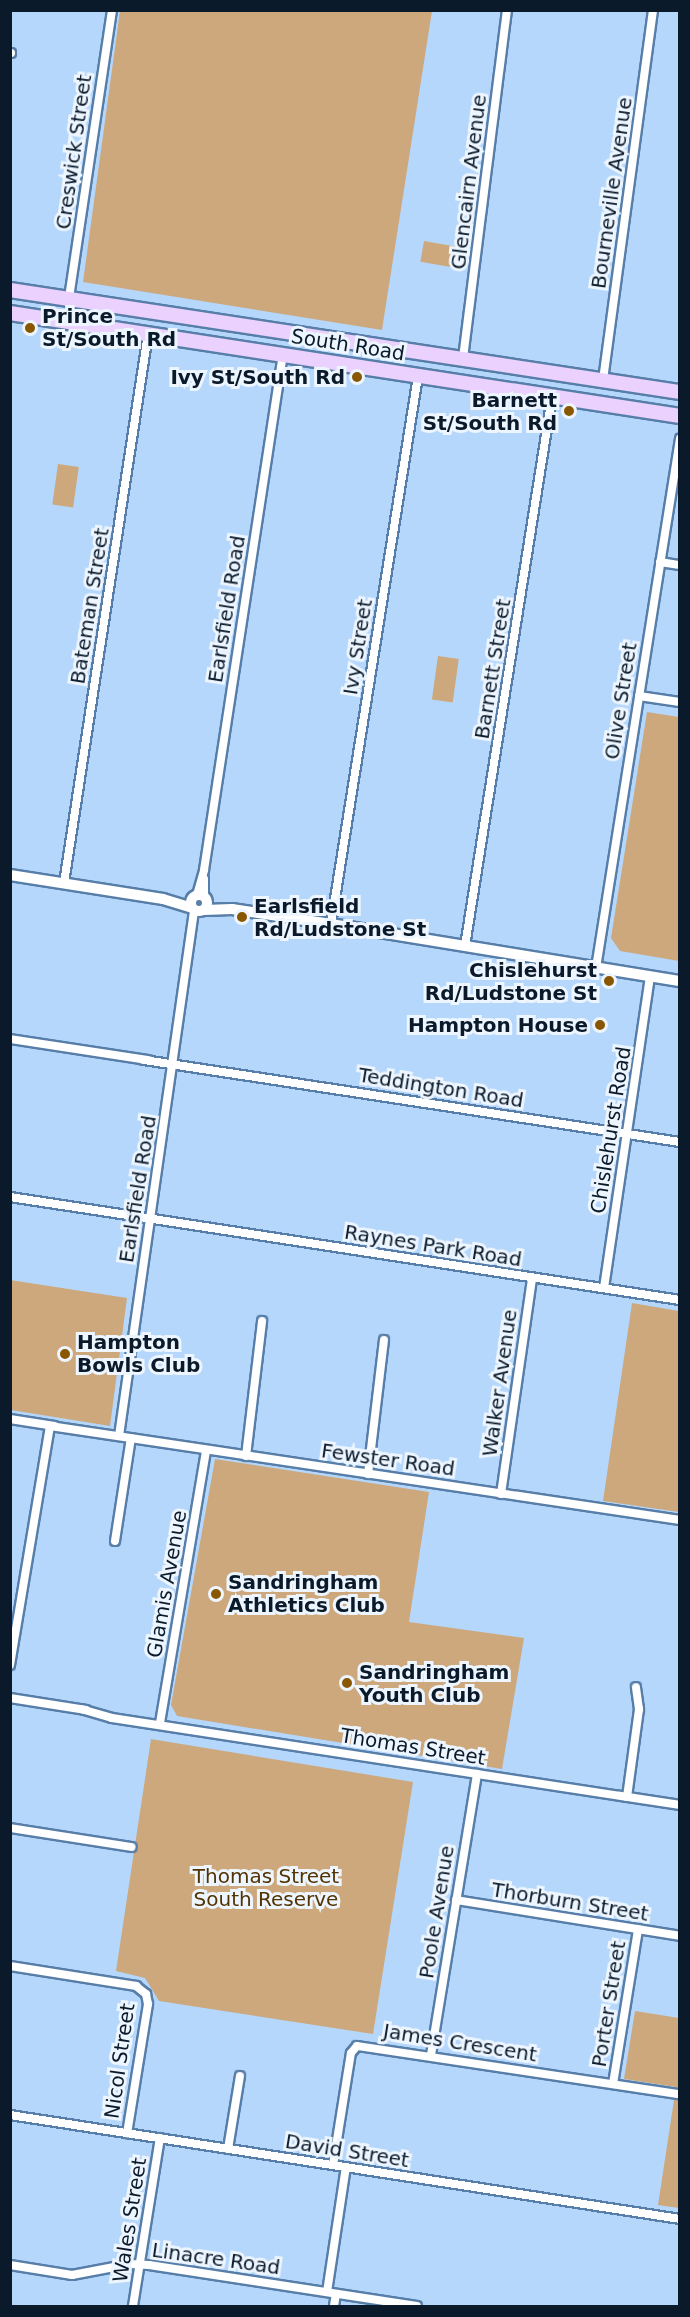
<!DOCTYPE html>
<html>
<head>
<meta charset="utf-8">
<style>
  body { margin:0 }
  #map { position:relative; width:690px; height:2317px; overflow:hidden; background:#b5d7fc; font-family:"DejaVu Sans",sans-serif }
  div>[style] { position:absolute }
  .green>* { inset:0; background:#cda87d; transform-origin:0 0 }
  .roads { filter:drop-shadow(2px 0 #577ea8) drop-shadow(-2px 0 #577ea8) drop-shadow(0 2px #577ea8) drop-shadow(0 -2px #577ea8) }
  .minor>* { height:8px; margin:-4px; padding:0 4px; transform-origin:4px; border-radius:4px; background:#fff }
  .tertiary>* { height:10px; margin:-5px; padding:0 5px; transform-origin:5px; border-radius:5px; background:#fff }
  .tertiary>.ring { margin:-5px; padding:0; box-sizing:content-box; background:none; border:10px solid #fff; border-radius:50% }
  .primary>* { height:14px; margin:-7px; padding:0 7px; transform-origin:7px; border-radius:7px; background:#ebd1fd }
  .dots>* { width:16px; height:16px; translate:-50% -50%; box-sizing:border-box; border:3px solid #edf5ff; border-radius:50% }
  span { translate:-50% -50%; white-space:nowrap; text-align:center; line-height:1.15; -webkit-text-stroke:6px #edf5ff; paint-order:stroke }
  .street-label { font-size:20px; color:#0a1a2a }
  .poi-label { font-size:20px; color:#0a1a2a; font-weight:700 }
  .left { translate:0 -50%; text-align:left }
  .right { translate:-100% -50%; text-align:right }
  .park-label { font-size:20px; color:#533302 }
  .frame { position:absolute; inset:0; border:12px solid #0a1a2a; pointer-events:none }
</style>
</head>
<body>
<div id="map">
  <div class="green">
    <i style="clip-path:polygon(120px 11px,432px 11px,382px 330px,83px 282px)"></i>
    <i style="left:424px;top:241px;width:41px;height:21px;rotate:10deg"></i>
    <i style="left:58px;top:464px;width:21px;height:41px;rotate:8deg"></i>
    <i style="left:438px;top:656px;width:21px;height:44px;rotate:8deg"></i>
    <i style="clip-path:polygon(647px 712px,679px 717px,679px 961px,620px 951px,611px 938px)"></i>
    <i style="clip-path:polygon(10px 1280px,127px 1298px,110px 1426px,11px 1410px)"></i>
    <i style="clip-path:polygon(632px 1303px,679px 1311px,679px 1512px,603px 1501px)"></i>
    <i style="clip-path:polygon(215px 1459px,429px 1492px,409px 1622px,524px 1638px,502px 1769px,177px 1716px,171px 1705px)"></i>
    <i style="clip-path:polygon(151px 1739px,413px 1782px,373px 2034px,159px 2001px,145px 1978px,116px 1971px)"></i>
    <i style="clip-path:polygon(635px 2011px,679px 2018px,679px 2208px,658px 2205px,676px 2087px,624px 2079px)"></i>
  </div>
  <div class="roads">
    <div class="minor">
      <i style="left:10px;top:53px;width:1px"></i>
      <i style="left:69px;top:298px;width:291px;rotate:-81.5deg"></i>
      <i style="left:463px;top:358px;width:351px;rotate:-82.8deg"></i>
      <i style="left:603px;top:380px;width:373px;rotate:-82.3deg"></i>
      <i style="left:660px;top:562px;width:20px;rotate:9deg"></i>
      <i style="left:639px;top:696px;width:41px;rotate:8.3deg"></i>
      <i style="left:64px;top:883px;width:555px;rotate:-81.3deg"></i>
      <i style="left:197px;top:895px;width:26px;rotate:-74deg"></i>
      <i style="left:204px;top:870px;width:522px;rotate:-81.3deg"></i>
      <i style="left:204px;top:896px;width:17px;rotate:-90deg"></i>
      <i style="left:331px;top:924px;width:555px;rotate:-80.98deg"></i>
      <i style="left:465px;top:946px;width:556px;rotate:-81deg"></i>
      <i style="left:596px;top:968px;width:536px;rotate:-80.98deg"></i>
      <i style="left:10px;top:1039px;width:140px;rotate:8.7deg"></i>
      <i style="left:144px;top:1060px;width:542px;rotate:8.7deg"></i>
      <i style="left:10px;top:1197px;width:678px;rotate:8.74deg"></i>
      <i style="left:604px;top:1288px;width:314px;rotate:-81.6deg"></i>
      <i style="left:10px;top:1419px;width:45px;rotate:9deg"></i>
      <i style="left:50px;top:1426px;width:637px;rotate:8.49deg"></i>
      <i style="left:119px;top:1436px;width:530px;rotate:-81.87deg"></i>
      <i style="left:246px;top:1456px;width:136px;rotate:-83.2deg"></i>
      <i style="left:368px;top:1474px;width:135px;rotate:-83.2deg"></i>
      <i style="left:501px;top:1494px;width:218px;rotate:-81.8deg"></i>
      <i style="left:115px;top:1541px;width:104px;rotate:-81.2deg"></i>
      <i style="left:10px;top:1665px;width:242px;rotate:-80.5deg"></i>
      <i style="left:10px;top:1698px;width:77px;rotate:9deg"></i>
      <i style="left:81px;top:1709px;width:32px;rotate:16deg"></i>
      <i style="left:112px;top:1718px;width:575px;rotate:8.71deg"></i>
      <i style="left:160px;top:1723px;width:277px;rotate:-80.4deg"></i>
      <i style="left:627px;top:1797px;width:89px;rotate:-82.2deg"></i>
      <i style="left:639px;top:1709px;width:22px;rotate:-98deg"></i>
      <i style="left:10px;top:1828px;width:123px;rotate:8.9deg"></i>
      <i style="left:456px;top:1900px;width:227px;rotate:9.1deg"></i>
      <i style="left:10px;top:1966px;width:128px;rotate:9deg"></i>
      <i style="left:136px;top:1986px;width:13px;rotate:39deg"></i>
      <i style="left:146px;top:1994px;width:10px;rotate:79deg"></i>
      <i style="left:148px;top:2004px;width:131px;rotate:99.2deg"></i>
      <i style="left:431px;top:2055px;width:285px;rotate:-80.7deg"></i>
      <i style="left:613px;top:2084px;width:157px;rotate:-80.8deg"></i>
      <i style="left:10px;top:2115px;width:678px;rotate:8.82deg"></i>
      <i style="left:228px;top:2149px;width:74px;rotate:-80.7deg"></i>
      <i style="left:333px;top:2165px;width:113px;rotate:-80.9deg"></i>
      <i style="left:351px;top:2053px;width:9px;rotate:-49deg"></i>
      <i style="left:357px;top:2046px;width:327px;rotate:8.5deg"></i>
      <i style="left:10px;top:2265px;width:63px;rotate:9.2deg"></i>
      <i style="left:72px;top:2275px;width:59px;rotate:-10.7deg"></i>
      <i style="left:130px;top:2264px;width:19px;rotate:3deg"></i>
      <i style="left:149px;top:2265px;width:271px;rotate:8.7deg"></i>
      <i style="left:327px;top:2292px;width:126px;rotate:-81.4deg"></i>
      <i style="left:133px;top:2306px;width:170px;rotate:-80.9deg"></i>
      <i style="left:334px;top:2306px;width:12px;rotate:-81deg"></i>
    </div>
    <div class="tertiary">
      <i style="left:10px;top:875px;width:155px;rotate:8.9deg"></i>
      <i style="left:163px;top:899px;width:30px;rotate:17deg"></i>
      <i class="ring" style="left:191px;top:895px;width:6px;height:6px"></i>
      <i style="left:204px;top:910px;width:28px;rotate:-2deg"></i>
      <i style="left:232px;top:909px;width:100px;rotate:8.6deg"></i>
      <i style="left:331px;top:924px;width:354px;rotate:9.3deg"></i>
    </div>
    <div class="primary">
      <i style="left:10px;top:290px;width:678px;rotate:8.66deg"></i>
      <i style="left:10px;top:313px;width:678px;rotate:8.74deg"></i>
    </div>
  </div>
  <div class="dots">
    <i style="left:30px;top:328px;background:#895700"></i>
    <i style="left:357px;top:377px;background:#895700"></i>
    <i style="left:569px;top:411px;background:#895700"></i>
    <i style="left:242px;top:917px;background:#895700"></i>
    <i style="left:609px;top:981px;background:#895700"></i>
    <i style="left:600px;top:1025px;background:#895700"></i>
    <i style="left:65px;top:1354px;background:#895700"></i>
    <i style="left:216px;top:1594px;background:#895700"></i>
    <i style="left:347px;top:1683px;background:#895700"></i>
  </div>
  <div class="street-label">
    <span style="left:74px;top:152px;rotate:-82deg">Creswick Street</span>
    <span style="left:469px;top:182px;rotate:-83deg">Glencairn Avenue</span>
    <span style="left:612px;top:193px;rotate:-82deg">Bourneville Avenue</span>
    <span style="left:348px;top:345px;rotate:9deg">South Road</span>
    <span style="left:90px;top:606px;rotate:-81deg">Bateman Street</span>
    <span style="left:227px;top:609px;rotate:-81deg">Earlsfield Road</span>
    <span style="left:358px;top:647px;rotate:-81deg">Ivy Street</span>
    <span style="left:493px;top:669px;rotate:-81deg">Barnett Street</span>
    <span style="left:621px;top:701px;rotate:-81deg">Olive Street</span>
    <span style="left:441px;top:1088px;rotate:9deg">Teddington Road</span>
    <span style="left:611px;top:1130px;rotate:-81deg">Chislehurst Road</span>
    <span style="left:138px;top:1189px;rotate:-81deg">Earlsfield Road</span>
    <span style="left:433px;top:1246px;rotate:9deg">Raynes Park Road</span>
    <span style="left:500px;top:1383px;rotate:-82deg">Walker Avenue</span>
    <span style="left:388px;top:1460px;rotate:8deg">Fewster Road</span>
    <span style="left:167px;top:1584px;rotate:-80deg">Glamis Avenue</span>
    <span style="left:413px;top:1747px;rotate:9deg">Thomas Street</span>
    <span style="left:570px;top:1902px;rotate:9deg">Thorburn Street</span>
    <span style="left:437px;top:1912px;rotate:-81deg">Poole Avenue</span>
    <span style="left:609px;top:2004px;rotate:-81deg">Porter Street</span>
    <span style="left:460px;top:2043px;rotate:9deg">James Crescent</span>
    <span style="left:120px;top:2061px;rotate:-82deg">Nicol Street</span>
    <span style="left:347px;top:2151px;rotate:9deg">David Street</span>
    <span style="left:130px;top:2220px;rotate:-81deg">Wales Street</span>
    <span style="left:216px;top:2259px;rotate:8deg">Linacre Road</span>
  </div>
  <div class="poi-label">
    <span class="left" style="left:42px;top:328px">Prince<br>St/South Rd</span>
    <span class="right" style="left:345px;top:377px">Ivy St/South Rd</span>
    <span class="right" style="left:557px;top:412px">Barnett<br>St/South Rd</span>
    <span class="left" style="left:254px;top:918px">Earlsfield<br>Rd/Ludstone St</span>
    <span class="right" style="left:597px;top:982px">Chislehurst<br>Rd/Ludstone St</span>
    <span class="right" style="left:588px;top:1025px">Hampton House</span>
    <span class="left" style="left:77px;top:1354px">Hampton<br>Bowls Club</span>
    <span class="left" style="left:228px;top:1594px">Sandringham<br>Athletics Club</span>
    <span class="left" style="left:359px;top:1684px">Sandringham<br>Youth Club</span>
  </div>
  <div class="park-label">
    <span style="left:266px;top:1888px">Thomas Street<br>South Reserve</span>
  </div>
  <div class="frame"></div>
</div>
</body>
</html>
